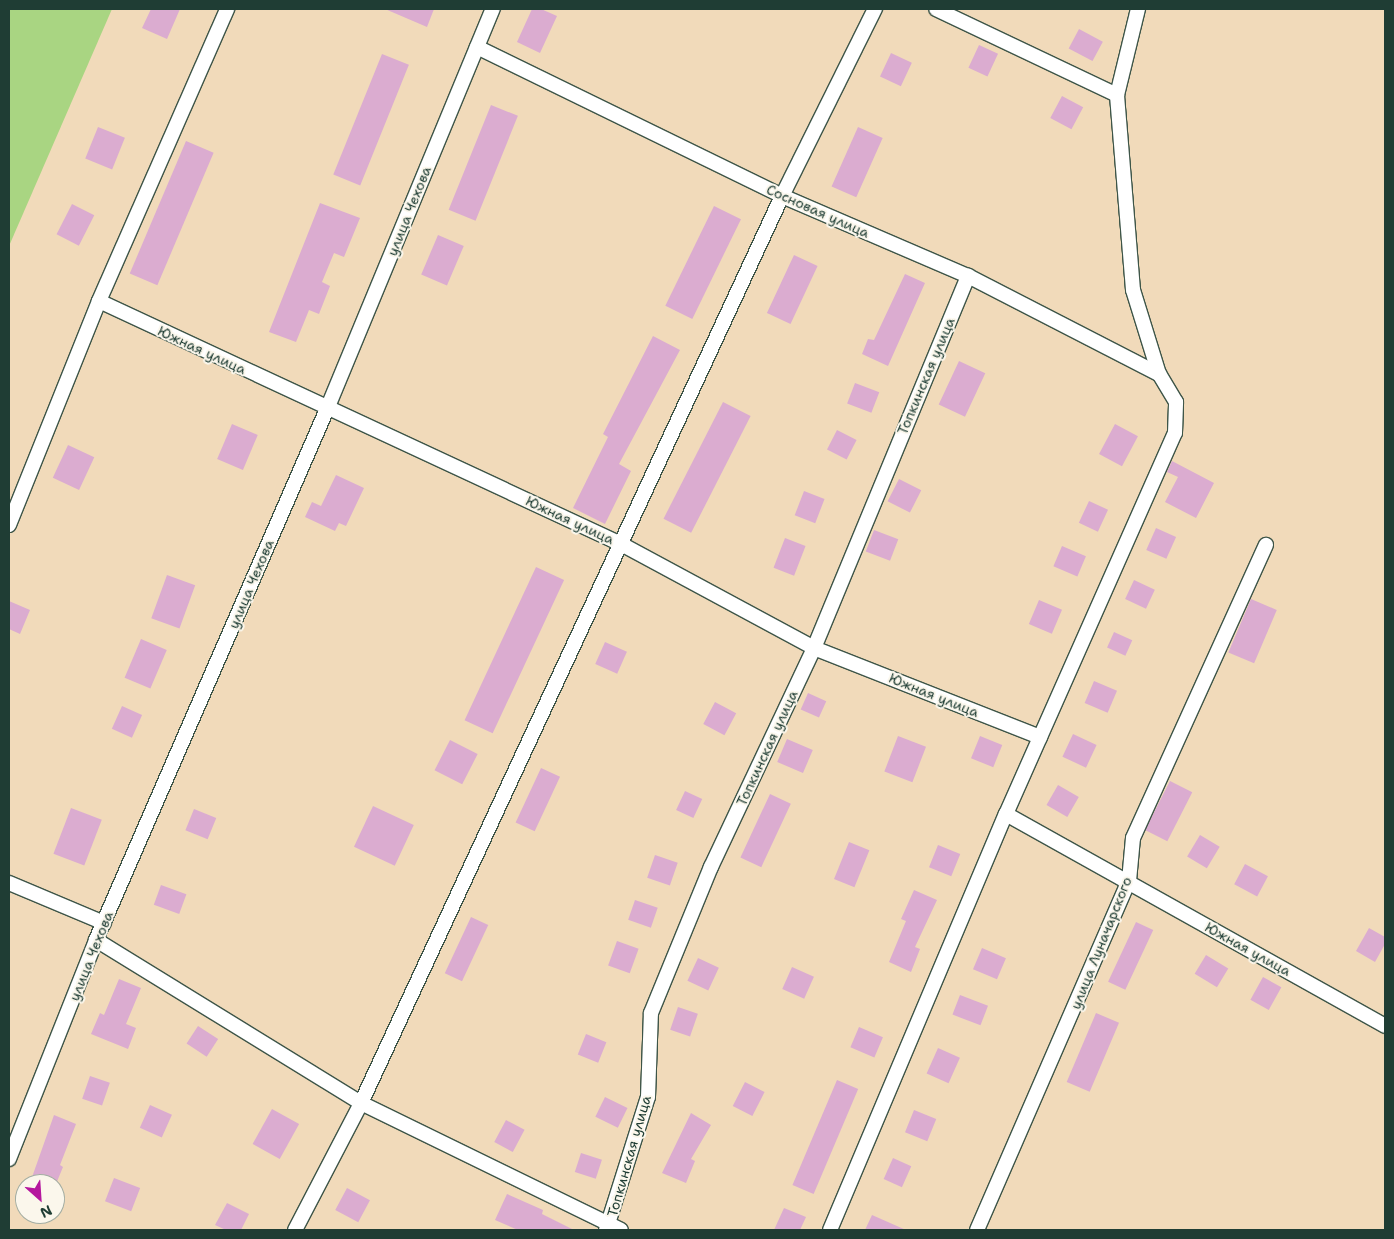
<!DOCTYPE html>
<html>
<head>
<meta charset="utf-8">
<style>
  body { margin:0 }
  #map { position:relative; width:1394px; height:1239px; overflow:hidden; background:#f1daba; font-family:"Shantell Sans",sans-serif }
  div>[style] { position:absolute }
  .green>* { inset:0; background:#a9d582 }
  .building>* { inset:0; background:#dbacd0; transform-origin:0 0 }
  .roads { filter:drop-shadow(1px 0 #3e5548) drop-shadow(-1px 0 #3e5548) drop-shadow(0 1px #3e5548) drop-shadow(0 -1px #3e5548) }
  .minor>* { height:14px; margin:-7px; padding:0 7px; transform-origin:7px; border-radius:7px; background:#fff }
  span { translate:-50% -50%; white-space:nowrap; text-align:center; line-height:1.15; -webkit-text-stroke:4px #fbf7ec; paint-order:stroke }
  .street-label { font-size:14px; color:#1f3d34 }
  .frame { position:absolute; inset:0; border:10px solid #1f3d34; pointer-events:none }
  .north { position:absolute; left:15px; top:1174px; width:50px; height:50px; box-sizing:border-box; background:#fbf7ec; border:1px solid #a3ada2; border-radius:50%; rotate:154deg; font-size:14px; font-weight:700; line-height:20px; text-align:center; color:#1f3d34 }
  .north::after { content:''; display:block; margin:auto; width:18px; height:22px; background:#b5179e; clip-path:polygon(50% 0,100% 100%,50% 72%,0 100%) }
</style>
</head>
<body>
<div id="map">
  <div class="green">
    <i style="clip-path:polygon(9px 9px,112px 9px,9px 246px)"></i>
  </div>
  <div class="building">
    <i style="clip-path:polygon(151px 9px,180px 9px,167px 39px,142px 28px)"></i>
    <i style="clip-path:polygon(385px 9px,434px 9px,427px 27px)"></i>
    <i style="clip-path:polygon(532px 9px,541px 9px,557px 16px,540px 53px,517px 42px)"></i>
    <i style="left:1079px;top:29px;width:27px;height:22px;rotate:28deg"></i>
    <i style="left:979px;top:45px;width:21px;height:25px;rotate:25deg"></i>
    <i style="left:891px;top:53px;width:23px;height:26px;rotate:25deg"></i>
    <i style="left:382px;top:54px;width:29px;height:130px;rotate:22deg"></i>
    <i style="left:1062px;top:96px;width:24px;height:25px;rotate:28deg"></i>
    <i style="left:491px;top:105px;width:29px;height:113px;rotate:22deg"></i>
    <i style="left:98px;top:127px;width:29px;height:34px;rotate:22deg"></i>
    <i style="left:858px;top:127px;width:27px;height:65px;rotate:24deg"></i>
    <i style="left:186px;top:141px;width:30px;height:144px;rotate:23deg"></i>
    <i style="clip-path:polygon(320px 203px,360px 218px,344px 257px,334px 253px,322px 282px,330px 286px,319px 314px,309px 310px,296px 342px,269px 332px)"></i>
    <i style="left:72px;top:204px;width:25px;height:34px;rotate:27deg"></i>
    <i style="left:714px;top:206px;width:30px;height:111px;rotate:26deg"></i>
    <i style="left:438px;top:235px;width:28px;height:43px;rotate:23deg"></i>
    <i style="left:794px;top:255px;width:26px;height:64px;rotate:25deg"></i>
    <i style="clip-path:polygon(905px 274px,925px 283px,888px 366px,862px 354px,868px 339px,874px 340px)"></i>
    <i style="clip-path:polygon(653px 336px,680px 350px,619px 464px,631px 471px,605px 524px,573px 508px,608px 437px,603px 434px)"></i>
    <i style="left:959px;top:361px;width:29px;height:48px;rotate:25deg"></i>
    <i style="left:855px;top:383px;width:26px;height:22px;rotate:21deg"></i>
    <i style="left:723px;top:402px;width:31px;height:131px;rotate:27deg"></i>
    <i style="left:232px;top:424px;width:28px;height:38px;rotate:23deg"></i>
    <i style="left:1115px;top:424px;width:26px;height:34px;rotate:28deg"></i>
    <i style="left:837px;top:430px;width:22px;height:22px;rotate:27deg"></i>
    <i style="left:68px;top:445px;width:29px;height:36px;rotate:25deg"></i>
    <i style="clip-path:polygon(1172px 461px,1214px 483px,1196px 518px,1165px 502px,1178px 477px,1167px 472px)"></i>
    <i style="clip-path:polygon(336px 475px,364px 488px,346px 526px,339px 523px,335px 531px,305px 517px,312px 502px,321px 506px)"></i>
    <i style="left:899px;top:479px;width:25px;height:25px;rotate:27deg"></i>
    <i style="left:804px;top:491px;width:22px;height:26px;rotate:21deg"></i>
    <i style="left:1089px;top:501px;width:21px;height:24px;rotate:25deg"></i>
    <i style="left:1156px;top:528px;width:22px;height:24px;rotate:24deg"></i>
    <i style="left:874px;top:530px;width:26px;height:23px;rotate:21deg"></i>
    <i style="left:785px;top:538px;width:22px;height:32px;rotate:21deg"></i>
    <i style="left:1062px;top:546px;width:26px;height:22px;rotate:23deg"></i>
    <i style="left:536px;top:567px;width:31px;height:169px;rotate:25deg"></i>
    <i style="left:167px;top:575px;width:30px;height:46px;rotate:20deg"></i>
    <i style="left:1134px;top:580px;width:23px;height:21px;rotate:25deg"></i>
    <i style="left:1251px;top:599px;width:28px;height:58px;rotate:23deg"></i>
    <i style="left:1039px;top:600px;width:25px;height:26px;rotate:23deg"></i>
    <i style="clip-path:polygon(9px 601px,30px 610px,20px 634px,9px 629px)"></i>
    <i style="left:1114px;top:632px;width:20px;height:17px;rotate:24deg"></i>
    <i style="left:141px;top:639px;width:28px;height:42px;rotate:23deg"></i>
    <i style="left:605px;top:642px;width:24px;height:24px;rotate:24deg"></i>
    <i style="left:1094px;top:681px;width:25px;height:24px;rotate:23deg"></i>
    <i style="left:808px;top:693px;width:20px;height:18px;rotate:24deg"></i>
    <i style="left:715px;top:702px;width:24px;height:25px;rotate:28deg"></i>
    <i style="left:122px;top:706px;width:22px;height:25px;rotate:24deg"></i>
    <i style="left:1073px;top:734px;width:26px;height:25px;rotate:25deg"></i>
    <i style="left:898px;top:736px;width:30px;height:38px;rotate:21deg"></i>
    <i style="left:980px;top:736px;width:24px;height:24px;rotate:22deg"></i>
    <i style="left:787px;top:739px;width:28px;height:25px;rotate:23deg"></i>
    <i style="left:450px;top:740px;width:31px;height:34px;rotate:27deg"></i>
    <i style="left:541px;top:768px;width:21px;height:60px;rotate:25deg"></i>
    <i style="left:1170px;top:781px;width:25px;height:55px;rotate:27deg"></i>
    <i style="left:1058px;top:785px;width:24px;height:23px;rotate:30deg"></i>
    <i style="left:685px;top:791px;width:19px;height:21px;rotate:25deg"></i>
    <i style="left:770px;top:794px;width:23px;height:70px;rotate:25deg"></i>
    <i style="left:373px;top:806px;width:45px;height:45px;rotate:25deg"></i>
    <i style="left:71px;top:808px;width:33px;height:49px;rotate:21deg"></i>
    <i style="left:194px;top:809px;width:24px;height:23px;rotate:22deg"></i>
    <i style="left:1200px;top:835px;width:23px;height:25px;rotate:31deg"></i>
    <i style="left:849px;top:842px;width:22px;height:40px;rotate:22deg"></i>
    <i style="left:938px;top:845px;width:24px;height:24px;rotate:22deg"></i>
    <i style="left:655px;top:855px;width:24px;height:24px;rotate:19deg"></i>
    <i style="left:1245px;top:864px;width:26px;height:23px;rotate:28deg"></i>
    <i style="left:161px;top:885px;width:27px;height:21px;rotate:20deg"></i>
    <i style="clip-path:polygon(914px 890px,937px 900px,915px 947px,920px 949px,911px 972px,889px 962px,906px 921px,901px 919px)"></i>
    <i style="left:635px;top:900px;width:24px;height:21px;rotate:19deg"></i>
    <i style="left:471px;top:917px;width:19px;height:62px;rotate:25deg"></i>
    <i style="left:1136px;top:922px;width:19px;height:66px;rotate:25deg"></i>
    <i style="clip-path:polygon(1369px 928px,1385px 937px,1385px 944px,1375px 962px,1356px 951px)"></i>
    <i style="left:617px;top:941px;width:23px;height:26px;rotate:20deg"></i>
    <i style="left:982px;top:948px;width:26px;height:23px;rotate:23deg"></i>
    <i style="left:1206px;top:955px;width:26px;height:22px;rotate:31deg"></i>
    <i style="left:698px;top:958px;width:23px;height:25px;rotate:25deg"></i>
    <i style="left:792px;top:967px;width:24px;height:24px;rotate:24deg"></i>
    <i style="left:1263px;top:977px;width:21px;height:26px;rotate:29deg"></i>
    <i style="clip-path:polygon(119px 979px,141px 988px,126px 1024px,136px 1028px,128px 1049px,91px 1034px,100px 1013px,104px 1015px)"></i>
    <i style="left:960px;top:995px;width:30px;height:21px;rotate:21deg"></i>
    <i style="left:678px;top:1007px;width:21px;height:24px;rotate:19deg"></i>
    <i style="left:1096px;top:1013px;width:25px;height:75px;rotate:23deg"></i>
    <i style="left:198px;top:1026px;width:24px;height:21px;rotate:33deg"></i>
    <i style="left:859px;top:1027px;width:26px;height:22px;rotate:23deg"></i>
    <i style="left:586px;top:1034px;width:22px;height:22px;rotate:22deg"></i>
    <i style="left:938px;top:1048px;width:24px;height:28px;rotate:24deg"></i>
    <i style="left:90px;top:1076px;width:21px;height:24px;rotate:19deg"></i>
    <i style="left:837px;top:1080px;width:23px;height:114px;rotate:23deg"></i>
    <i style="left:745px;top:1082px;width:22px;height:27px;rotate:27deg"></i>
    <i style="left:605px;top:1097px;width:25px;height:22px;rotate:26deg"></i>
    <i style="left:150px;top:1105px;width:24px;height:25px;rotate:24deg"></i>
    <i style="left:272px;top:1109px;width:31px;height:40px;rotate:29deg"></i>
    <i style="left:914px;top:1110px;width:24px;height:24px;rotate:22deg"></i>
    <i style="clip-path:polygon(691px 1113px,711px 1125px,691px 1159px,695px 1161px,686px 1183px,662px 1173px)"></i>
    <i style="clip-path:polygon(54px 1115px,76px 1124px,60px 1165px,63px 1167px,56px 1184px,41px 1184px,31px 1180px)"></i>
    <i style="left:506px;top:1120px;width:21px;height:25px;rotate:28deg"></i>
    <i style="left:581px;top:1153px;width:22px;height:20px;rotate:18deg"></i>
    <i style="left:893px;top:1158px;width:20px;height:23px;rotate:24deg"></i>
    <i style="left:114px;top:1178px;width:28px;height:25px;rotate:21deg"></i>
    <i style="left:347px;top:1188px;width:26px;height:25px;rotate:28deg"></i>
    <i style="clip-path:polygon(507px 1194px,543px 1210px,542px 1214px,574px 1230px,518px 1230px,495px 1220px)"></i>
    <i style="clip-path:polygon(227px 1203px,249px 1214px,241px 1230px,226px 1230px,215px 1225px)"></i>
    <i style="clip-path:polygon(784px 1208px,806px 1217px,800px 1230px,774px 1230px)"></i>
    <i style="clip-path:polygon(872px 1215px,906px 1230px,865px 1230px)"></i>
  </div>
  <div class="roads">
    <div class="minor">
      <i style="left:477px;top:47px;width:339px;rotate:26deg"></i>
      <i style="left:782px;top:196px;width:202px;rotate:23.3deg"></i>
      <i style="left:968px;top:276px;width:215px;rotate:27.2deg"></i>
      <i style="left:1117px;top:95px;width:89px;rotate:-76.3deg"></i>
      <i style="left:99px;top:301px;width:576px;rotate:24.96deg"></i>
      <i style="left:621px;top:544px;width:219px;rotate:28.3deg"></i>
      <i style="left:814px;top:648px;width:243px;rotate:21.5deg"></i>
      <i style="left:9px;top:525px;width:241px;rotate:-68.1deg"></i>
      <i style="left:99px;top:301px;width:319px;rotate:-66.3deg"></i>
      <i style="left:1006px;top:814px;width:434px;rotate:29.2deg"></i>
      <i style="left:9px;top:883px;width:103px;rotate:22.8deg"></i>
      <i style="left:96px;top:940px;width:311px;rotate:31.6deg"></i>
      <i style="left:361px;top:1103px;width:289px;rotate:26deg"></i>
      <i style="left:9px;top:1159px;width:236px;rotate:-68.3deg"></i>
      <i style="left:96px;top:940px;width:579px;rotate:-66.49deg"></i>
      <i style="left:327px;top:409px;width:433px;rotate:-67.5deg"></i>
      <i style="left:295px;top:1230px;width:143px;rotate:-62.5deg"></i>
      <i style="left:361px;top:1103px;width:1000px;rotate:-65.1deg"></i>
      <i style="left:782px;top:196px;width:209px;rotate:-63.6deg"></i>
      <i style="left:606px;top:1230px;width:139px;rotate:-72.5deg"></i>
      <i style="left:648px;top:1097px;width:84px;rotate:-88deg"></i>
      <i style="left:651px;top:1013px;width:158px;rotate:-67.7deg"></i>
      <i style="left:711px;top:867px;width:242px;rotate:-64.8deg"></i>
      <i style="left:814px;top:648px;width:403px;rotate:-67.5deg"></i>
      <i style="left:830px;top:1230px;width:452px;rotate:-67.1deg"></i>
      <i style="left:1006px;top:814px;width:417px;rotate:-66.1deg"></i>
      <i style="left:1175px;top:433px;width:31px;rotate:-88deg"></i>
      <i style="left:1176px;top:402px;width:33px;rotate:-121deg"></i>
      <i style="left:1159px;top:374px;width:88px;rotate:-107.2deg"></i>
      <i style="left:1133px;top:290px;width:196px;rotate:-94.7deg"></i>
      <i style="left:1117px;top:95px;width:200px;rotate:-154.6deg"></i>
      <i style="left:977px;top:1230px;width:381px;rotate:-66.5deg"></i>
      <i style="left:1129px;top:881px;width:43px;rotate:-84.7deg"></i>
      <i style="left:1133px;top:838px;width:322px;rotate:-65.6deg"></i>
    </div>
  </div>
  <div class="street-label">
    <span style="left:409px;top:211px;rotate:-68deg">улица Чехова</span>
    <span style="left:818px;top:211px;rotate:24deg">Сосновая улица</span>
    <span style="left:202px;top:350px;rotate:25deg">Южная улица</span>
    <span style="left:926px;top:376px;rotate:-67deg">Топкинская улица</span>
    <span style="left:570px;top:520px;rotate:25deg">Южная улица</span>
    <span style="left:251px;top:584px;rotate:-67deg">улица Чехова</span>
    <span style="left:934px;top:695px;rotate:22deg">Южная улица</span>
    <span style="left:767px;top:748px;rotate:-65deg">Топкинская улица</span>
    <span style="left:1101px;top:943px;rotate:-68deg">улица Луначарского</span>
    <span style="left:1248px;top:949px;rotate:29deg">Южная улица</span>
    <span style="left:91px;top:956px;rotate:-68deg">улица Чехова</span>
    <span style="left:629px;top:1156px;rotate:-74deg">Топкинская улица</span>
  </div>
  <div class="frame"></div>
  <div class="north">N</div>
</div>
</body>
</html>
